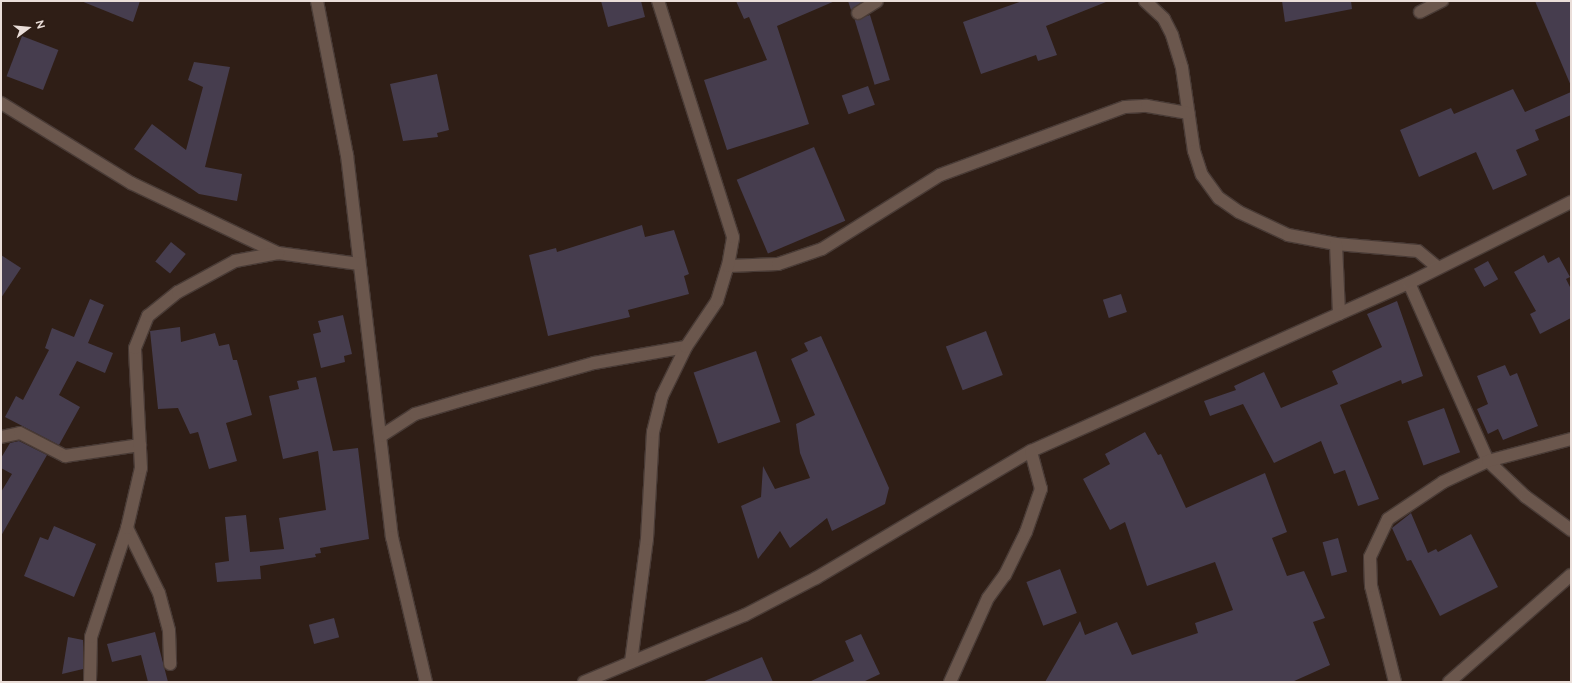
<!DOCTYPE html>
<html>
<head>
<meta charset="utf-8">
<style>
  body { margin:0 }
  #map { position:relative; width:1572px; height:683px; overflow:hidden; background:#2f1e16; font-family:Raleway,sans-serif }
  div>[style] { position:absolute }
  .building>* { inset:0; background:#463d4e; transform-origin:0 0 }
  .roads { filter:drop-shadow(1px 0 #493b36) drop-shadow(-1px 0 #493b36) drop-shadow(0 1px #493b36) drop-shadow(0 -1px #493b36) }
  .minor>* { height:12px; margin:-6px; padding:0 6px; transform-origin:6px; border-radius:6px; background:#6b574d }
  span { translate:-50% -50%; white-space:nowrap; text-align:center; line-height:1.15; -webkit-text-stroke:3.5px #2f1e16; paint-order:stroke }
  .frame { position:absolute; inset:0; border:2px solid #eaded9; pointer-events:none }
  .north { position:absolute; left:8px; top:8px; width:40px; height:40px; -webkit-text-stroke:3px #2f1e16; paint-order:stroke; rotate:74deg; font-size:11px; font-weight:700; line-height:16px; text-align:center; color:#eaded9 }
  .north::after { content:''; display:block; margin:auto; width:14px; height:18px; background:#eaded9; clip-path:polygon(50% 0,100% 100%,50% 72%,0 100%) }
</style>
</head>
<body>
<div id="map">
  <div class="building">
    <i style="clip-path:polygon(81px 1px,140px 1px,133px 22px)"></i>
    <i style="clip-path:polygon(601px 1px,641px 1px,645px 17px,608px 27px)"></i>
    <i style="clip-path:polygon(736px 1px,835px 1px,777px 26px,809px 124px,727px 150px,704px 80px,767px 60px,749px 17px,744px 19px)"></i>
    <i style="clip-path:polygon(848px 1px,863px 1px,851px 10px)"></i>
    <i style="clip-path:polygon(1022px 1px,1106px 1px,1106px 2px,1046px 26px,1057px 55px,1038px 61px,1036px 55px,981px 74px,963px 22px)"></i>
    <i style="clip-path:polygon(1282px 1px,1351px 1px,1352px 9px,1285px 22px)"></i>
    <i style="clip-path:polygon(1535px 1px,1571px 1px,1571px 86px)"></i>
    <i style="left:870px;top:15px;width:68px;height:16px;rotate:73deg"></i>
    <i style="left:22px;top:36px;width:39px;height:43px;rotate:21deg"></i>
    <i style="clip-path:polygon(194px 62px,230px 67px,205px 167px,242px 174px,237px 201px,199px 194px,134px 149px,152px 124px,186px 150px,203px 87px,188px 80px)"></i>
    <i style="clip-path:polygon(437px 74px,449px 130px,437px 133px,438px 137px,403px 141px,390px 84px)"></i>
    <i style="left:868px;top:86px;width:20px;height:28px;rotate:70deg"></i>
    <i style="clip-path:polygon(1513px 89px,1525px 112px,1571px 92px,1571px 115px,1535px 130px,1539px 140px,1516px 150px,1527px 175px,1493px 190px,1476px 152px,1419px 177px,1400px 130px,1451px 108px,1454px 114px)"></i>
    <i style="left:814px;top:147px;width:80px;height:84px;rotate:67deg"></i>
    <i style="clip-path:polygon(642px 225px,645px 237px,674px 230px,689px 274px,684px 276px,689px 294px,628px 310px,630px 317px,548px 336px,529px 255px,556px 248px,557px 252px)"></i>
    <i style="left:171px;top:242px;width:19px;height:25px;rotate:39deg"></i>
    <i style="clip-path:polygon(1px 255px,21px 268px,1px 298px)"></i>
    <i style="clip-path:polygon(1544px 255px,1548px 263px,1559px 257px,1570px 277px,1566px 279px,1571px 289px,1571px 318px,1540px 334px,1530px 314px,1536px 311px,1514px 272px)"></i>
    <i style="left:1488px;top:261px;width:21px;height:16px;rotate:61deg"></i>
    <i style="left:1121px;top:294px;width:19px;height:19px;rotate:72deg"></i>
    <i style="clip-path:polygon(90px 299px,104px 305px,88px 343px,113px 353px,105px 373px,77px 361px,59px 395px,80px 407px,59px 445px,5px 417px,16px 396px,23px 400px,49px 350px,45px 348px,52px 328px,74px 337px)"></i>
    <i style="clip-path:polygon(1397px 301px,1423px 376px,1402px 384px,1401px 380px,1340px 405px,1379px 499px,1358px 506px,1345px 470px,1334px 474px,1321px 441px,1274px 463px,1243px 404px,1210px 416px,1204px 401px,1236px 390px,1234px 386px,1264px 372px,1281px 408px,1338px 384px,1332px 371px,1382px 347px,1367px 314px)"></i>
    <i style="clip-path:polygon(343px 315px,352px 354px,344px 356px,345px 362px,321px 368px,313px 334px,321px 332px,318px 321px)"></i>
    <i style="clip-path:polygon(180px 327px,181px 342px,215px 333px,219px 346px,229px 344px,233px 360px,237px 360px,252px 415px,226px 423px,237px 461px,209px 469px,198px 432px,190px 434px,178px 408px,158px 409px,150px 331px)"></i>
    <i style="left:986px;top:331px;width:47px;height:43px;rotate:69deg"></i>
    <i style="clip-path:polygon(821px 336px,889px 488px,885px 504px,832px 531px,827px 518px,790px 548px,780px 531px,758px 559px,741px 506px,761px 497px,763px 466px,775px 489px,810px 478px,800px 453px,796px 424px,815px 415px,791px 359px,808px 351px,804px 343px)"></i>
    <i style="left:756px;top:351px;width:75px;height:66px;rotate:71deg"></i>
    <i style="clip-path:polygon(1505px 365px,1510px 376px,1517px 373px,1538px 426px,1503px 440px,1498px 429px,1488px 434px,1477px 409px,1488px 404px,1477px 376px)"></i>
    <i style="clip-path:polygon(316px 377px,333px 451px,358px 448px,369px 539px,320px 548px,321px 553px,315px 554px,316px 557px,260px 566px,261px 579px,217px 582px,215px 563px,229px 561px,225px 517px,246px 515px,250px 552px,284px 549px,279px 518px,326px 510px,318px 451px,283px 459px,269px 396px,299px 389px,297px 381px)"></i>
    <i style="left:1444px;top:408px;width:47px;height:39px;rotate:70deg"></i>
    <i style="clip-path:polygon(1145px 432px,1158px 455px,1161px 454px,1186px 508px,1265px 473px,1287px 532px,1272px 538px,1287px 576px,1304px 571px,1325px 618px,1313px 622px,1330px 665px,1292px 682px,1045px 682px,1080px 621px,1085px 635px,1117px 622px,1132px 655px,1198px 633px,1195px 623px,1233px 610px,1215px 562px,1147px 586px,1125px 522px,1110px 530px,1083px 479px,1110px 464px,1105px 454px)"></i>
    <i style="clip-path:polygon(19px 441px,47px 455px,1px 536px,1px 492px,12px 474px,1px 468px,1px 458px,10px 443px)"></i>
    <i style="clip-path:polygon(1411px 513px,1428px 553px,1436px 549px,1438px 552px,1471px 534px,1498px 587px,1440px 616px,1411px 560px,1407px 561px,1392px 528px)"></i>
    <i style="clip-path:polygon(54px 526px,96px 544px,74px 597px,24px 576px,40px 537px,48px 540px)"></i>
    <i style="left:1338px;top:538px;width:35px;height:16px;rotate:75deg"></i>
    <i style="left:1060px;top:569px;width:47px;height:36px;rotate:69deg"></i>
    <i style="left:334px;top:618px;width:20px;height:26px;rotate:75deg"></i>
    <i style="clip-path:polygon(155px 632px,168px 682px,148px 682px,141px 655px,112px 662px,107px 644px)"></i>
    <i style="clip-path:polygon(861px 634px,880px 674px,863px 682px,809px 682px,854px 661px,845px 641px)"></i>
    <i style="clip-path:polygon(68px 637px,83px 640px,83px 669px,62px 674px)"></i>
    <i style="clip-path:polygon(762px 657px,773px 682px,702px 682px)"></i>
  </div>
  <div class="roads">
    <div class="minor">
      <i style="left:317px;top:1px;width:157px;rotate:79deg"></i>
      <i style="left:347px;top:155px;width:385px;rotate:83.3deg"></i>
      <i style="left:392px;top:537px;width:149px;rotate:76.8deg"></i>
      <i style="left:1145px;top:1px;width:26px;rotate:43deg"></i>
      <i style="left:1164px;top:19px;width:18px;rotate:63deg"></i>
      <i style="left:1172px;top:35px;width:34px;rotate:73deg"></i>
      <i style="left:1182px;top:68px;width:84px;rotate:81.8deg"></i>
      <i style="left:1194px;top:151px;width:25px;rotate:72deg"></i>
      <i style="left:1202px;top:175px;width:29px;rotate:54deg"></i>
      <i style="left:1219px;top:198px;width:24px;rotate:35deg"></i>
      <i style="left:1239px;top:212px;width:54px;rotate:25.1deg"></i>
      <i style="left:1288px;top:235px;width:49px;rotate:10.6deg"></i>
      <i style="left:1336px;top:244px;width:82px;rotate:4.9deg"></i>
      <i style="left:1418px;top:251px;width:26px;rotate:40deg"></i>
      <i style="left:1420px;top:12px;width:25px;rotate:-27deg"></i>
      <i style="left:858px;top:13px;width:22px;rotate:-32deg"></i>
      <i style="left:1px;top:103px;width:153px;rotate:31.6deg"></i>
      <i style="left:131px;top:183px;width:163px;rotate:25.5deg"></i>
      <i style="left:278px;top:253px;width:82px;rotate:7.7deg"></i>
      <i style="left:1336px;top:244px;width:70px;rotate:87.5deg"></i>
      <i style="left:728px;top:266px;width:50px;rotate:-2.3deg"></i>
      <i style="left:778px;top:264px;width:46px;rotate:-18.8deg"></i>
      <i style="left:822px;top:249px;width:139px;rotate:-32.1deg"></i>
      <i style="left:940px;top:175px;width:197px;rotate:-20.2deg"></i>
      <i style="left:1125px;top:107px;width:22px;rotate:-3deg"></i>
      <i style="left:1147px;top:106px;width:42px;rotate:9.7deg"></i>
      <i style="left:1409px;top:283px;width:195px;rotate:66.1deg"></i>
      <i style="left:1488px;top:461px;width:52px;rotate:43.5deg"></i>
      <i style="left:1526px;top:497px;width:56px;rotate:36.3deg"></i>
      <i style="left:381px;top:436px;width:40px;rotate:-32.9deg"></i>
      <i style="left:415px;top:414px;width:53px;rotate:-16.4deg"></i>
      <i style="left:466px;top:399px;width:133px;rotate:-15.7deg"></i>
      <i style="left:594px;top:363px;width:93px;rotate:-9.9deg"></i>
      <i style="left:1px;top:437px;width:19px;rotate:-12deg"></i>
      <i style="left:20px;top:433px;width:51px;rotate:27.1deg"></i>
      <i style="left:65px;top:456px;width:76px;rotate:-8.3deg"></i>
      <i style="left:127px;top:528px;width:72px;rotate:63.8deg"></i>
      <i style="left:159px;top:593px;width:39px;rotate:75deg"></i>
      <i style="left:169px;top:631px;width:33px;rotate:88deg"></i>
      <i style="left:631px;top:662px;width:124px;rotate:-82.6deg"></i>
      <i style="left:647px;top:539px;width:107px;rotate:-86.8deg"></i>
      <i style="left:653px;top:432px;width:37px;rotate:-76deg"></i>
      <i style="left:662px;top:396px;width:55px;rotate:-63.9deg"></i>
      <i style="left:686px;top:347px;width:55px;rotate:-56deg"></i>
      <i style="left:717px;top:301px;width:37px;rotate:-73deg"></i>
      <i style="left:728px;top:266px;width:29px;rotate:-80deg"></i>
      <i style="left:733px;top:237px;width:248px;rotate:-107.6deg"></i>
      <i style="left:90px;top:682px;width:45px;rotate:-88.7deg"></i>
      <i style="left:91px;top:637px;width:115px;rotate:-71.7deg"></i>
      <i style="left:127px;top:528px;width:62px;rotate:-76.9deg"></i>
      <i style="left:141px;top:468px;width:120px;rotate:-92.9deg"></i>
      <i style="left:135px;top:348px;width:35px;rotate:-68deg"></i>
      <i style="left:148px;top:316px;width:38px;rotate:-39deg"></i>
      <i style="left:178px;top:292px;width:65px;rotate:-28.5deg"></i>
      <i style="left:235px;top:261px;width:44px;rotate:-10.5deg"></i>
      <i style="left:584px;top:682px;width:174px;rotate:-22.6deg"></i>
      <i style="left:745px;top:615px;width:80px;rotate:-27.5deg"></i>
      <i style="left:816px;top:578px;width:250px;rotate:-30.6deg"></i>
      <i style="left:1031px;top:451px;width:414px;rotate:-24deg"></i>
      <i style="left:1409px;top:283px;width:181px;rotate:-26.6deg"></i>
      <i style="left:950px;top:682px;width:92px;rotate:-65.7deg"></i>
      <i style="left:988px;top:598px;width:29px;rotate:-54deg"></i>
      <i style="left:1005px;top:575px;width:48px;rotate:-64deg"></i>
      <i style="left:1026px;top:532px;width:46px;rotate:-70.8deg"></i>
      <i style="left:1041px;top:489px;width:39px;rotate:-105deg"></i>
      <i style="left:1395px;top:682px;width:99px;rotate:-104deg"></i>
      <i style="left:1371px;top:586px;width:29px;rotate:-92deg"></i>
      <i style="left:1370px;top:557px;width:42px;rotate:-64.7deg"></i>
      <i style="left:1388px;top:519px;width:66px;rotate:-33.9deg"></i>
      <i style="left:1443px;top:482px;width:50px;rotate:-25deg"></i>
      <i style="left:1488px;top:461px;width:86px;rotate:-14.8deg"></i>
      <i style="left:1449px;top:682px;width:162px;rotate:-41.3deg"></i>
    </div>
  </div>
  <div class="frame"></div>
  <div class="north">N</div>
</div>
</body>
</html>
